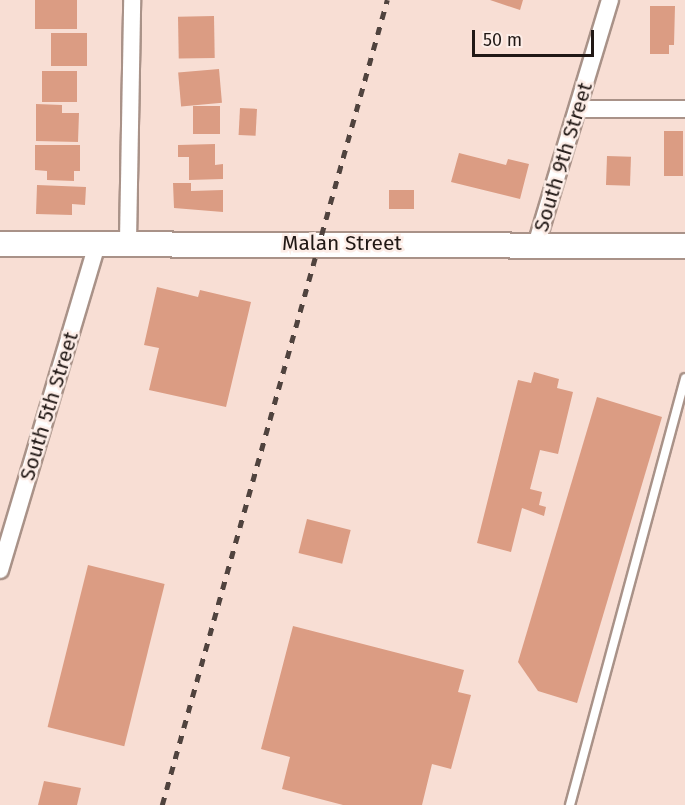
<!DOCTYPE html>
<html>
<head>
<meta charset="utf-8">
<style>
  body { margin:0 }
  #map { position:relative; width:685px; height:805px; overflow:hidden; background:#f8ded4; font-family:"Fira Sans",sans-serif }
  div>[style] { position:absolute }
  .building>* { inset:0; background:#db9c83; transform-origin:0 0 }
  .roads { filter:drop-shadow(2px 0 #a99288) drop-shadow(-2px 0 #a99288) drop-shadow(0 2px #a99288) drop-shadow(0 -2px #a99288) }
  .lane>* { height:8px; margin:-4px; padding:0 4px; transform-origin:4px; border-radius:4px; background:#fff }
  .street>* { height:16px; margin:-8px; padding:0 8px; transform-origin:8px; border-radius:8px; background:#fff }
  .secondary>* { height:24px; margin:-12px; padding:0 12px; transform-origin:12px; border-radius:12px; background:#fff }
  .rail>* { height:4.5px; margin-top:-2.25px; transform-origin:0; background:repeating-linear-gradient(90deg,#50433e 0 8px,transparent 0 16px) }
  span { translate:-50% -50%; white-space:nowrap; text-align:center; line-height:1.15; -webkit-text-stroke:5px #fdede7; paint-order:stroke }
  .street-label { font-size:21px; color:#211815 }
  .scale { position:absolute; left:472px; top:30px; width:122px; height:27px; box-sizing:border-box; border:3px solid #211815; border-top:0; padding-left:8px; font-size:18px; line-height:21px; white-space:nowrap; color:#211815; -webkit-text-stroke:4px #fdede7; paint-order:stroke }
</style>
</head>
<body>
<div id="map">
  <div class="building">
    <i style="left:35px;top:0;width:42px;height:29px"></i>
    <i style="clip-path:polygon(490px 0,523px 0,520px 10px)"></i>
    <i style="clip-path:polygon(650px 6px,675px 6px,674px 45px,669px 45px,669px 54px,650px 54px)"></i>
    <i style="left:214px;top:16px;width:42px;height:36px;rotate:89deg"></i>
    <i style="left:51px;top:33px;width:36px;height:33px"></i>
    <i style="left:219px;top:69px;width:34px;height:41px;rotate:85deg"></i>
    <i style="left:42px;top:71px;width:35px;height:31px"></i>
    <i style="clip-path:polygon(36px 104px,62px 105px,62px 113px,79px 113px,78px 142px,36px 141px)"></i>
    <i style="left:193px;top:106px;width:27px;height:28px"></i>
    <i style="left:240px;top:108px;width:17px;height:27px;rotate:3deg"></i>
    <i style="left:664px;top:131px;width:19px;height:45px"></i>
    <i style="clip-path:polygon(215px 144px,215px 165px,223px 164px,223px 179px,189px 180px,189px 157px,178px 157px,178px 145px)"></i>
    <i style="clip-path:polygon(35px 145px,80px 145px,80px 171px,74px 171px,74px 181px,47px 180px,47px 171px,35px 170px)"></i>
    <i style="clip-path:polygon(459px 153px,506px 165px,508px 159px,529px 164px,520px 199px,451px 182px)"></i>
    <i style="left:607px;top:156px;width:24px;height:29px;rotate:2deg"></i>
    <i style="clip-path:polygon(173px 183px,191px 183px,191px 191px,223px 190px,223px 212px,174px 208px)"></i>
    <i style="clip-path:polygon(37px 185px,86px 187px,85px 205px,72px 204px,72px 215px,36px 214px)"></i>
    <i style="left:414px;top:190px;width:19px;height:25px;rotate:90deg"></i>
    <i style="clip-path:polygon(157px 287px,198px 297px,200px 290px,251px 302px,226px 407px,149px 390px,159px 348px,144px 345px)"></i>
    <i style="clip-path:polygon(534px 372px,559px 379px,557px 388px,573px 392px,558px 454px,540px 450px,530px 489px,542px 492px,539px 505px,546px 507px,544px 516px,522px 508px,511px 552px,477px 543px,518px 380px,531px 383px)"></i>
    <i style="clip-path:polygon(597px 397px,662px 417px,577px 703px,538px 691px,518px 662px)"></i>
    <i style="left:307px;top:519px;width:45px;height:35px;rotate:14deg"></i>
    <i style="left:88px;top:565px;width:79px;height:167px;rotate:14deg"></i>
    <i style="clip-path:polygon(293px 626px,464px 670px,458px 692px,471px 695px,451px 769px,432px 764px,422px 805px,343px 805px,282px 789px,290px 757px,261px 749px)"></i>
    <i style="clip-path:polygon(44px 781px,81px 788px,77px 805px,38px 805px)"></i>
  </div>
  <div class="roads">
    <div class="lane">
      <i style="left:570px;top:805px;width:442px;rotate:-74.9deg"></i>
    </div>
    <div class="street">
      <i style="left:579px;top:109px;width:106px"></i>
      <i style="left:128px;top:241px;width:241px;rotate:-89deg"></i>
      <i style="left:536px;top:245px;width:256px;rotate:-73.2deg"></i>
      <i style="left:0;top:570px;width:342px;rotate:-73.4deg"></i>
    </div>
    <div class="secondary">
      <i style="left:0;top:244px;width:685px;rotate:0.17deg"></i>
    </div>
  </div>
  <div class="rail">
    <i style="left:162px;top:805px;width:836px;rotate:-74.38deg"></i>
  </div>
  <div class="street-label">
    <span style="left:563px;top:157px;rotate:-73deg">South 9th Street</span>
    <span style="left:342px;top:243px">Malan Street</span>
    <span style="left:49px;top:406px;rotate:-73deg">South 5th Street</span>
  </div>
  <div class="scale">50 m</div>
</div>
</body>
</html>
